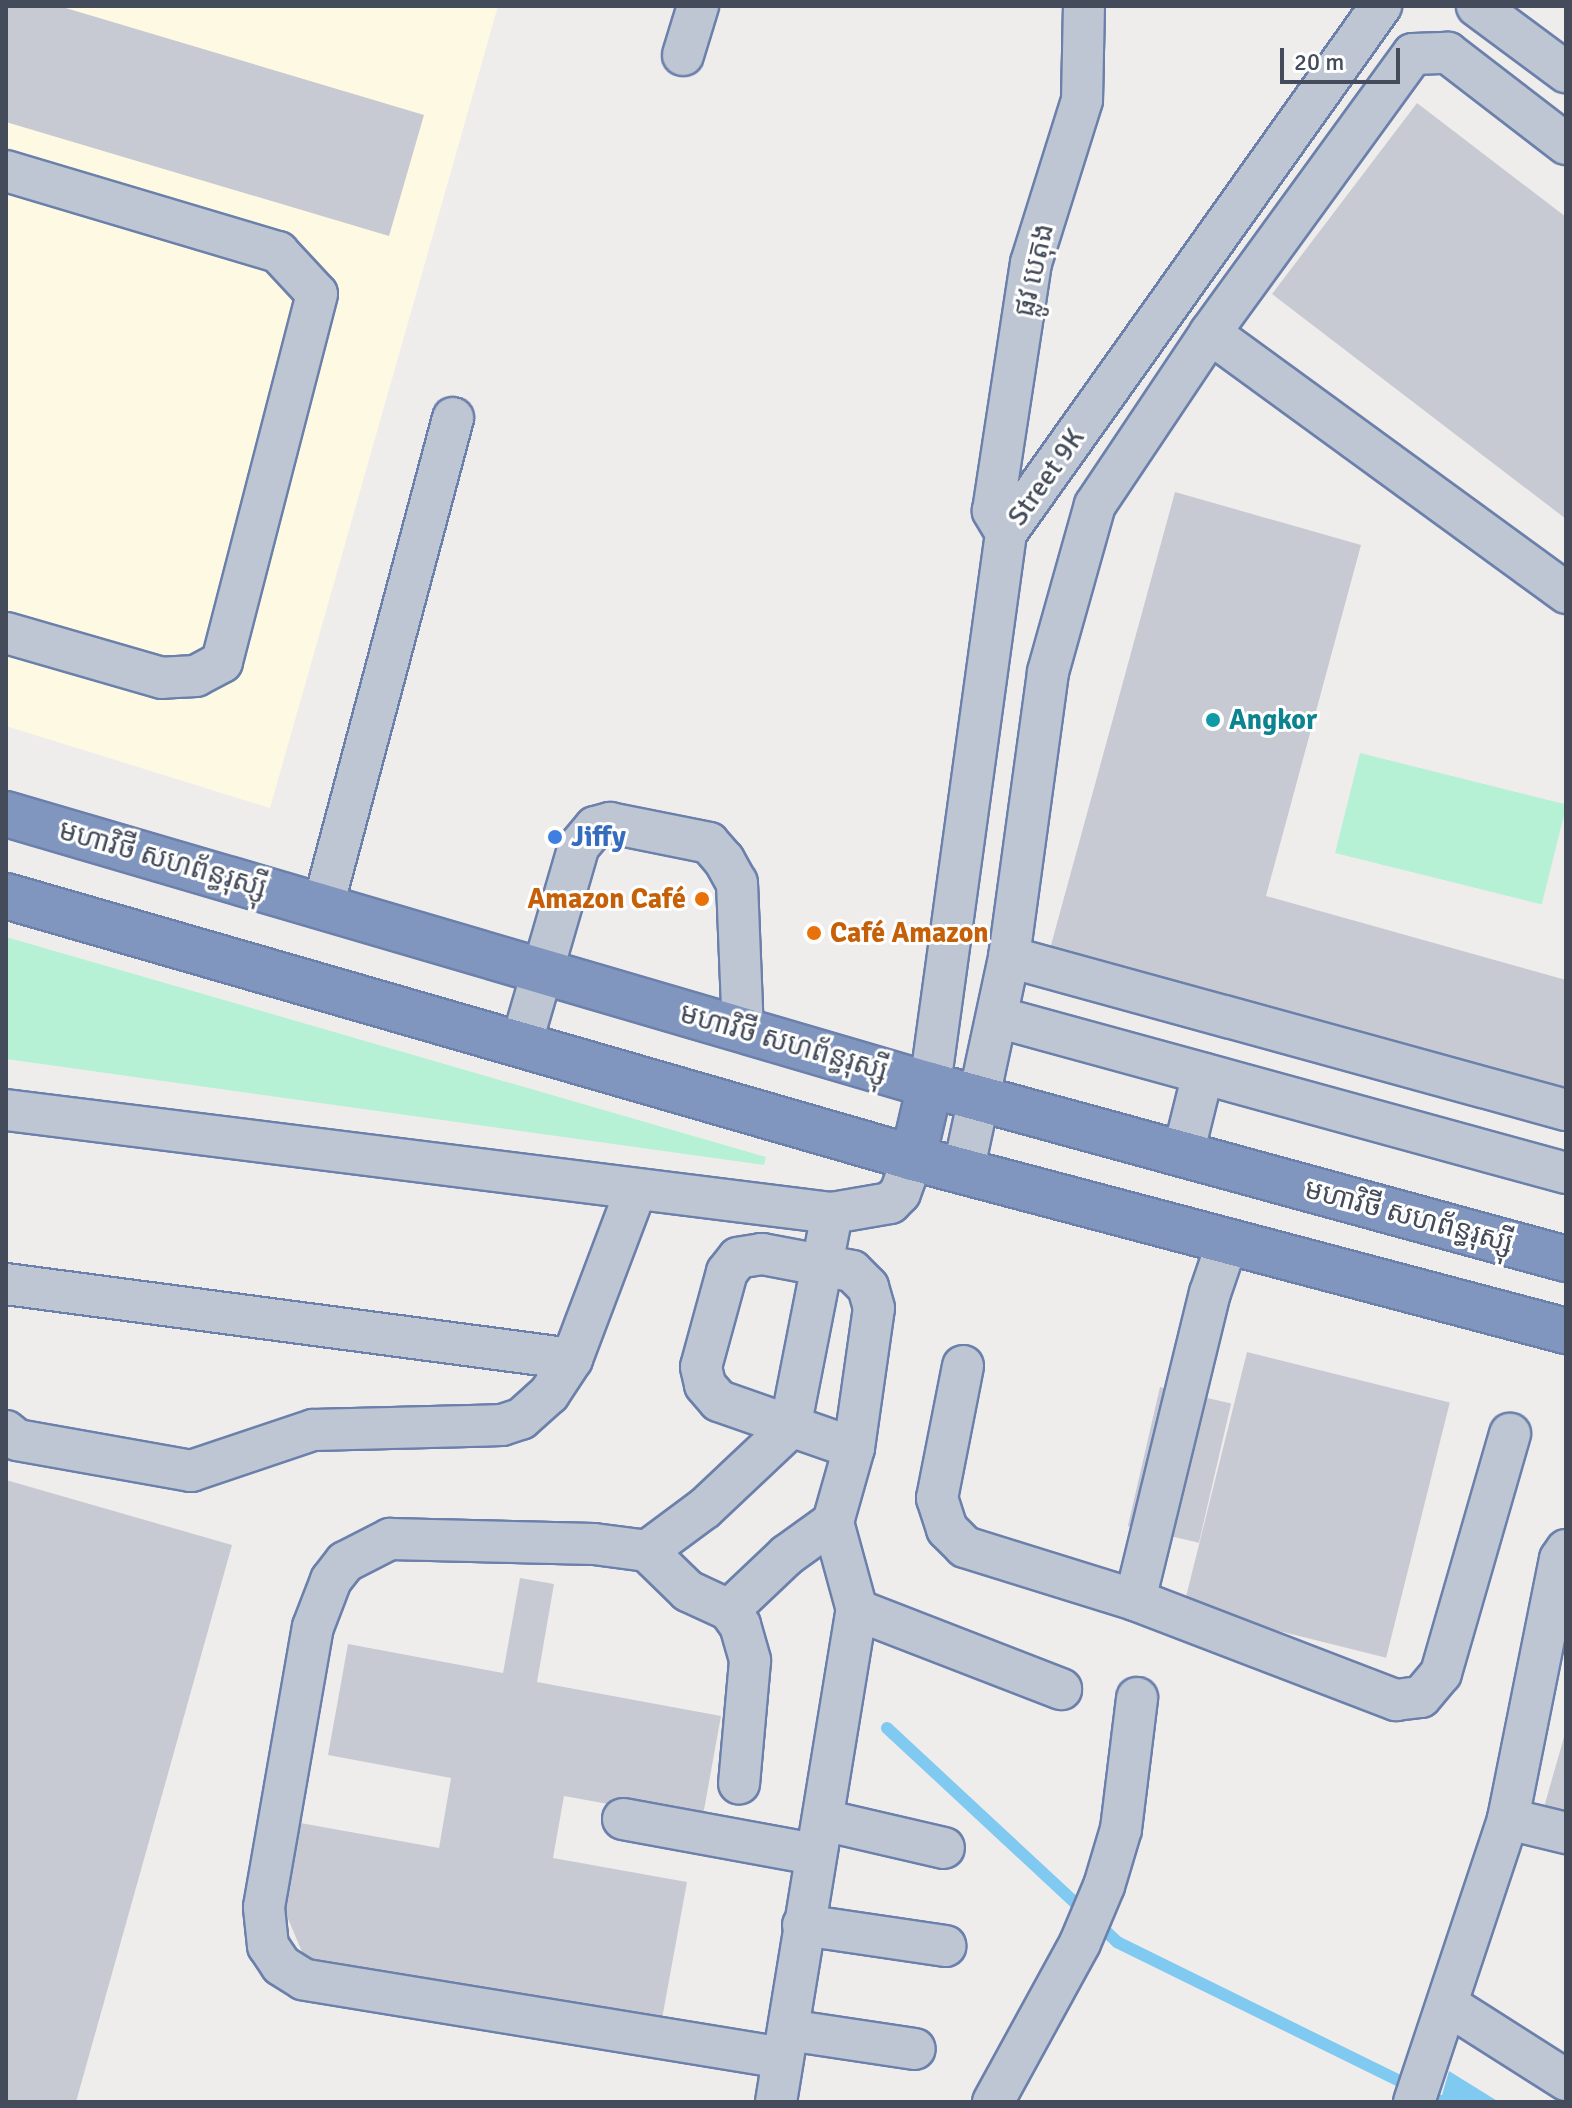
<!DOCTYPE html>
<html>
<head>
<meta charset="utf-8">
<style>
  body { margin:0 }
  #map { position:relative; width:1572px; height:2108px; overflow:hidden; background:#efedec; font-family:Signika,"Noto Sans Khmer",sans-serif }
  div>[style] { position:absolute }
  .commercial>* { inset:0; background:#fdf9e3 }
  .green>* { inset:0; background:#b6f1d6; transform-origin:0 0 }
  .water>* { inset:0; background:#80c9f1 }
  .stream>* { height:12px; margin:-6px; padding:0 6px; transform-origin:6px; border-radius:6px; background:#80c9f1 }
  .building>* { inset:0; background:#c8cad3; transform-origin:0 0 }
  .roads { filter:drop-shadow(2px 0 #6b80ab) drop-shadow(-2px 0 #6b80ab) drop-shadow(0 2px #6b80ab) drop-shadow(0 -2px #6b80ab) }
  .minor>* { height:40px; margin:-20px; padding:0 20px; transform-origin:20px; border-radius:20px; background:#bec6d3 }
  .highway>* { height:44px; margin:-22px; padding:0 22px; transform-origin:22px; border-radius:22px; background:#8096bf }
  .dots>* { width:22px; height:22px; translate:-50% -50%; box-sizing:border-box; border:4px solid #fff; border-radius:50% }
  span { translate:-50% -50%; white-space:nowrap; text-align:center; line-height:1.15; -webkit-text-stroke:6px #fff; paint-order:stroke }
  .street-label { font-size:28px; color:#444c5b }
  .culture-label { font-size:28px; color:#0d838f; font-weight:700 }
  .left { translate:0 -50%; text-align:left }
  .shop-label { font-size:28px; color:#366cbe; font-weight:700 }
  .food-label { font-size:28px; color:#c56008; font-weight:700 }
  .right { translate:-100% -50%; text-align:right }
  .frame { position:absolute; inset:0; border:8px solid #444c5b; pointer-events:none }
  .scale { position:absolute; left:1280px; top:48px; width:120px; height:36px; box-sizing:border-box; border:4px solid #444c5b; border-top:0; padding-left:10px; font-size:24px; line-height:28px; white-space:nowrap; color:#444c5b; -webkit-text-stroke:6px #fff; paint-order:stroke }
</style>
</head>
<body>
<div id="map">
  <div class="commercial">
    <i style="clip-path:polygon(6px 6px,498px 6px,270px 808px,6px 726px)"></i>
  </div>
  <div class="green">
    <i style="left:1360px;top:753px;width:213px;height:103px;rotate:14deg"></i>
    <i style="clip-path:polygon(6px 937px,766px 1157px,764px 1165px,6px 1059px)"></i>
  </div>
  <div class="water">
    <i style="clip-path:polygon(1449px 2071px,1499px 2102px,1440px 2102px)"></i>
  </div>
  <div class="stream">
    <i style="left:887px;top:1728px;width:314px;rotate:42.9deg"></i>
    <i style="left:1117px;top:1942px;width:360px;rotate:26.2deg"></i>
  </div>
  <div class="building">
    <i style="clip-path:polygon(6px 6px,59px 6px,424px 115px,389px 236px,6px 122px)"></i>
    <i style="clip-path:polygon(1417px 103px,1566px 217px,1566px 519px,1272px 294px)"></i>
    <i style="clip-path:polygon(1175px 492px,1361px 545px,1266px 896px,1566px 980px,1566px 1101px,1048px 956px)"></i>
    <i style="left:1247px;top:1352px;width:209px;height:263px;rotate:14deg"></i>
    <i style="left:1160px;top:1387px;width:73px;height:143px;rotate:13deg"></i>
    <i style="clip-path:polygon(6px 1480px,232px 1545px,76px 2102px,6px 2102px)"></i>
    <i style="clip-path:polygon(520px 1578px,554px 1584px,537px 1682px,721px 1716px,702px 1821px,564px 1796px,553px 1858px,687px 1882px,660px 2030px,308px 1966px,281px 1902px,295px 1822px,439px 1848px,451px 1778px,328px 1755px,348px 1644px,503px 1673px)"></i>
    <i style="clip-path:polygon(1566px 1730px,1566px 1821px,1542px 1814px)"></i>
  </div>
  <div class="roads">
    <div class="minor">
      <i style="left:1477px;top:6px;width:111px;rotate:36.6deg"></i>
      <i style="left:683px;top:55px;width:51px;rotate:-73deg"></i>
      <i style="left:6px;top:171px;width:284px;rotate:16.6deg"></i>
      <i style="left:278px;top:252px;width:57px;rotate:47.1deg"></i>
      <i style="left:317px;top:294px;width:380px;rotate:104.5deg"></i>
      <i style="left:222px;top:662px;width:30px;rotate:152deg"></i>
      <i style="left:196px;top:676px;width:34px;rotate:177deg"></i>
      <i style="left:162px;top:678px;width:162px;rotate:-163.9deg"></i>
      <i style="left:1210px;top:333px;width:441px;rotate:36.1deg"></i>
      <i style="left:1006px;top:533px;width:26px;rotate:-121deg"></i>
      <i style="left:993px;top:511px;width:251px;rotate:-81.3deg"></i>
      <i style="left:1031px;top:263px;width:171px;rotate:-72.6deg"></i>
      <i style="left:1082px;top:100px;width:94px;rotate:-88.8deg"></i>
      <i style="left:323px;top:906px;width:505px;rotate:-75.08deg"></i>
      <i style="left:1009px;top:957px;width:578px;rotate:15.36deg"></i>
      <i style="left:997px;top:1017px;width:590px;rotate:15.33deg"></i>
      <i style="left:521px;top:1045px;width:207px;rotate:-73.8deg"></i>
      <i style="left:579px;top:846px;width:25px;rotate:-50deg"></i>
      <i style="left:595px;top:827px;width:16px;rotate:-15deg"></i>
      <i style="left:610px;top:823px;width:101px;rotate:11.4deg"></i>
      <i style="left:709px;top:843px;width:23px;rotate:49deg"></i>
      <i style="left:724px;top:860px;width:26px;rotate:61deg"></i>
      <i style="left:737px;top:883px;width:148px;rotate:87.7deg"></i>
      <i style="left:930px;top:1085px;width:557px;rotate:-82.16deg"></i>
      <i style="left:1006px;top:533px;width:647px;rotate:-54.57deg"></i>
      <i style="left:6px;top:1110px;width:832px;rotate:7.11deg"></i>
      <i style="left:832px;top:1213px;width:59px;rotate:-9.8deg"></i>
      <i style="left:890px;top:1203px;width:14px;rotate:-45deg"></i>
      <i style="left:900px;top:1193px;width:37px;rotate:-70deg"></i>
      <i style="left:1183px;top:1154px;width:83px;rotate:-76.1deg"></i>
      <i style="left:963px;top:1172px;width:220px;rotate:-77.9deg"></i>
      <i style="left:1009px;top:957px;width:288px;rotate:-82.2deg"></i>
      <i style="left:1048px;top:672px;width:173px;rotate:-74.3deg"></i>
      <i style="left:1095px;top:505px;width:207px;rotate:-56.2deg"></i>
      <i style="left:1210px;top:333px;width:345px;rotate:-54deg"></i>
      <i style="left:1413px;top:54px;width:35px;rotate:-2deg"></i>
      <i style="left:1448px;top:53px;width:149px;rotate:37.6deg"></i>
      <i style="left:6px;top:1284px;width:571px;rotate:7.55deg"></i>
      <i style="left:963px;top:1366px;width:135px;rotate:101.1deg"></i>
      <i style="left:937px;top:1498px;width:33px;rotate:72deg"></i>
      <i style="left:947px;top:1529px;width:25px;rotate:45deg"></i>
      <i style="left:965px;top:1547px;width:178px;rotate:17.3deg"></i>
      <i style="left:1135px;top:1600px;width:280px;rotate:21deg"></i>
      <i style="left:1396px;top:1700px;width:25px;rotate:-7deg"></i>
      <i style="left:1421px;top:1697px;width:31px;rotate:-50deg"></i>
      <i style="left:1441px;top:1673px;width:249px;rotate:-73.9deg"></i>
      <i style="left:6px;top:1431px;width:14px;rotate:39deg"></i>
      <i style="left:17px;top:1440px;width:177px;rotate:10.1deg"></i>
      <i style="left:191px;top:1471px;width:129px;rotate:-18.6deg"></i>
      <i style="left:313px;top:1430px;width:189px;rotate:-1.5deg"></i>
      <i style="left:502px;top:1425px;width:20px;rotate:-18deg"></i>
      <i style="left:521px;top:1419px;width:38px;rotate:-42deg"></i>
      <i style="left:549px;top:1394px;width:42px;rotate:-56.7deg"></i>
      <i style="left:572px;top:1359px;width:181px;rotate:-69.3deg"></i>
      <i style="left:647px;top:1551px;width:57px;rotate:44.3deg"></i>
      <i style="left:688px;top:1591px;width:45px;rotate:24.9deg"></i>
      <i style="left:729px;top:1610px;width:19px;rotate:54deg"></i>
      <i style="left:740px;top:1625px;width:37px;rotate:74deg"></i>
      <i style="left:750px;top:1661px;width:123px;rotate:95.1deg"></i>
      <i style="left:1135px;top:1600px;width:316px;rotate:-76.3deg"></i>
      <i style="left:1210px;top:1293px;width:53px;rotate:-71.2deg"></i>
      <i style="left:729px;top:1610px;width:80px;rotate:-43.5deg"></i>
      <i style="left:787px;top:1555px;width:57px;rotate:-35.7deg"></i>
      <i style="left:857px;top:1610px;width:219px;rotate:21.2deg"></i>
      <i style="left:623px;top:1819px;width:194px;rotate:10.4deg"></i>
      <i style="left:1508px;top:1819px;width:60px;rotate:13.6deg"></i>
      <i style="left:823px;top:1820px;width:124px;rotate:13deg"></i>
      <i style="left:803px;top:1925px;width:144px;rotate:8.4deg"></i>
      <i style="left:1448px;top:2005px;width:140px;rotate:32.4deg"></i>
      <i style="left:788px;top:2030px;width:128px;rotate:8.5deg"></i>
      <i style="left:783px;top:2058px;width:486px;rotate:-170.7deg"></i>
      <i style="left:303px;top:1979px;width:26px;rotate:-148deg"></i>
      <i style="left:281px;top:1965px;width:23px;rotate:-124deg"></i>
      <i style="left:268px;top:1946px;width:39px;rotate:-96deg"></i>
      <i style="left:264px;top:1907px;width:284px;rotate:-80.1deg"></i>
      <i style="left:313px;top:1627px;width:50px;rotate:-69deg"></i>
      <i style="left:331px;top:1580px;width:23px;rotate:-52deg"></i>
      <i style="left:345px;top:1562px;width:51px;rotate:-27.1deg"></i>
      <i style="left:390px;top:1539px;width:204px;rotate:1.4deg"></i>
      <i style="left:594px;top:1544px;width:53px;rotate:7.5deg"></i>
      <i style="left:647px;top:1551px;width:72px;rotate:-36.6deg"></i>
      <i style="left:705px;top:1508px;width:117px;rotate:-43.3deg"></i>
      <i style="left:790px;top:1428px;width:219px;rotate:-78.9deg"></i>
      <i style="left:776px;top:2102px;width:499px;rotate:-80.7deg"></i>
      <i style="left:857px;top:1610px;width:91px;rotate:-105.3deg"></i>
      <i style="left:833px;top:1522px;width:77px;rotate:-74.2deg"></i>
      <i style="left:854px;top:1448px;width:141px;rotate:-81.9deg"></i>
      <i style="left:874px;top:1308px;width:22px;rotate:-106deg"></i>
      <i style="left:868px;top:1287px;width:23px;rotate:-135deg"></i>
      <i style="left:852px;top:1271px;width:92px;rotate:-169.3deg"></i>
      <i style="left:762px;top:1254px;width:24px;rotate:171deg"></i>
      <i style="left:738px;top:1258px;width:18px;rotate:128deg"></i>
      <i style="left:727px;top:1272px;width:98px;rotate:105.3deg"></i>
      <i style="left:701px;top:1367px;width:18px;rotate:77deg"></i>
      <i style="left:705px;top:1385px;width:21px;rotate:49deg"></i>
      <i style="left:719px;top:1401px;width:143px;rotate:19.2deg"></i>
      <i style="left:993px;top:2102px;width:181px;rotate:-61.3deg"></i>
      <i style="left:1080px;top:1943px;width:62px;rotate:-67.2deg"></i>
      <i style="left:1104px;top:1886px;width:59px;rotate:-73.4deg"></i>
      <i style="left:1121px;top:1829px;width:132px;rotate:-83deg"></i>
      <i style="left:1414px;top:2102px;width:298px;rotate:-71.6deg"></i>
      <i style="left:1508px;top:1819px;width:265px;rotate:-78.7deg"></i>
      <i style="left:1560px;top:1559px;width:11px;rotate:-56deg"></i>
    </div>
    <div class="highway">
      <i style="left:6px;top:814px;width:963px;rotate:16.35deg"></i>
      <i style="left:930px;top:1085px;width:659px;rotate:15.3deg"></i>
      <i style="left:6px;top:896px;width:944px;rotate:16.11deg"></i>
      <i style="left:913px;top:1158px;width:676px;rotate:14.84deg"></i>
      <i style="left:913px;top:1158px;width:75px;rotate:-76.9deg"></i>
    </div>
  </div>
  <div class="dots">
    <i style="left:1213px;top:720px;background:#0f9aa8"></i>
    <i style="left:555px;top:837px;background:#3f7fe0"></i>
    <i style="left:702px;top:899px;background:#e8710a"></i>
    <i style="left:814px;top:933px;background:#e8710a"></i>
  </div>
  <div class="street-label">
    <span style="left:1034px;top:270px;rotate:-77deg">ផ្លូវ បេតុង</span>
    <span style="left:1046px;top:477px;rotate:-55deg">Street 9K</span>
    <span style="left:163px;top:859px;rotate:16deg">មហាវិថី សហព័ន្ធរុស្ស៊ី</span>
    <span style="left:784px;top:1042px;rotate:16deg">មហាវិថី សហព័ន្ធរុស្ស៊ី</span>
    <span style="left:1409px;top:1216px;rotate:15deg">មហាវិថី សហព័ន្ធរុស្ស៊ី</span>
  </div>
  <div class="culture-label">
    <span class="left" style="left:1229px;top:720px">Angkor</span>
  </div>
  <div class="shop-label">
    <span class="left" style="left:571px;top:837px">Jiffy</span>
  </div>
  <div class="food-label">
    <span class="right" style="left:686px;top:899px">Amazon Café</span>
    <span class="left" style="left:830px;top:933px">Café Amazon</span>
  </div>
  <div class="frame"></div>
  <div class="scale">20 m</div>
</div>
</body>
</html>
